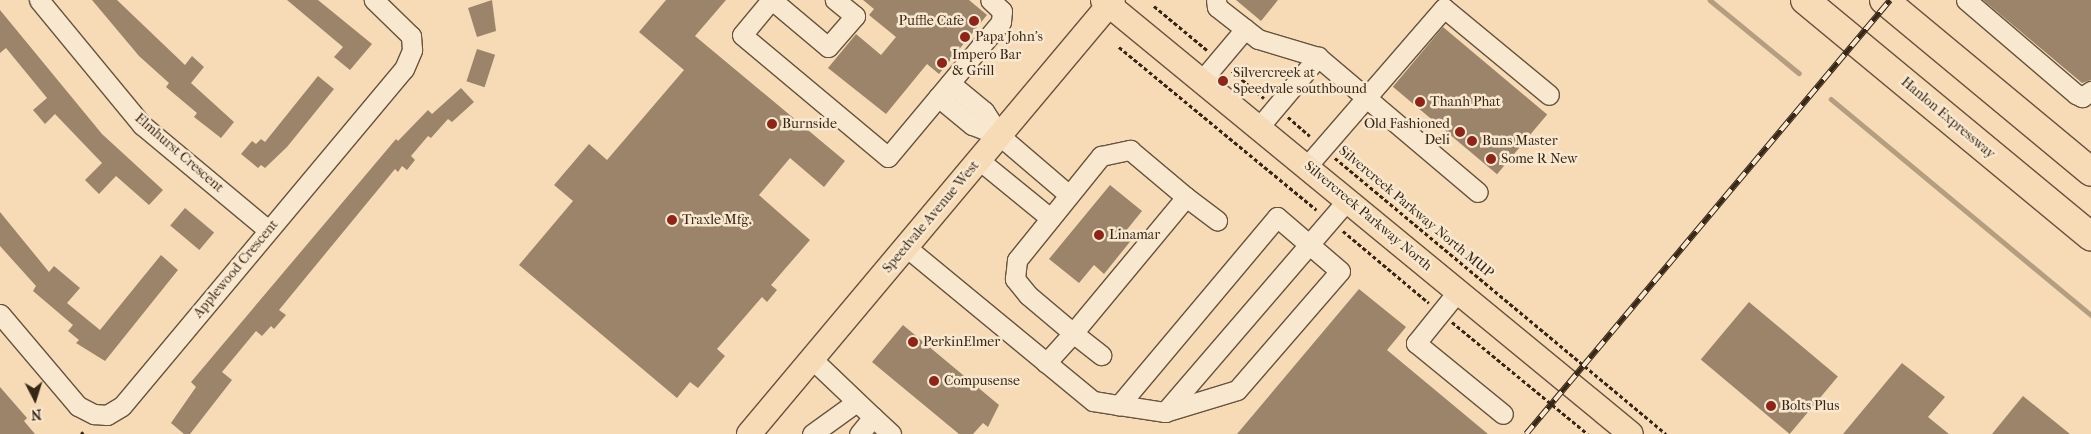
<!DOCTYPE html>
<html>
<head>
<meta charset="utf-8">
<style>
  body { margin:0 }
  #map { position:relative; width:2091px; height:434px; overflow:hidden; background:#f6dbb6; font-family:"IM FELL French Canon",serif }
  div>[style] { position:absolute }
  .stream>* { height:4.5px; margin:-2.25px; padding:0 2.25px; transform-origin:2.25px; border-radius:2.25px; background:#b59d80 }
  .building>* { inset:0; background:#9b8469; transform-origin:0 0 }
  .path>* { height:2.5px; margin-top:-1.25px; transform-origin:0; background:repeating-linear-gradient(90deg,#382616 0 4px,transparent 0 6.5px) }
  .roads { filter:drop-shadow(1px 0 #68533e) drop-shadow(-1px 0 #68533e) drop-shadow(0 1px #68533e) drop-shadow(0 -1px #68533e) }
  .minor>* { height:19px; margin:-9.5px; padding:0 9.5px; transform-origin:9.5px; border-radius:9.5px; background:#f9e8d0 }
  .major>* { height:24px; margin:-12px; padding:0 12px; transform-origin:12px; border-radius:12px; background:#f6dbb6 }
  .highway>* { height:28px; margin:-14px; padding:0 14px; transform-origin:14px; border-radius:14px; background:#f6dbb6 }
  .rail>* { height:5.5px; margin-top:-2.75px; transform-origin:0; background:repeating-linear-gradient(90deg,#f9e8d0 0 11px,#382616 0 22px); box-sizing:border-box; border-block:1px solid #382616 }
  .dots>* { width:14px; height:14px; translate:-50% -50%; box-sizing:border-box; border:2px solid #f9e8d0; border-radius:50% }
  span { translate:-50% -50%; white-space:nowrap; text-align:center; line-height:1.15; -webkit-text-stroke:5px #f9e8d0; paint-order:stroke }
  .poi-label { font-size:14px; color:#382616 }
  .right { translate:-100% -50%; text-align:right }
  .left { translate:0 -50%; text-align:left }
  .street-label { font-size:14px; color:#382616 }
  .north { position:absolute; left:10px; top:374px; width:50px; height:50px; -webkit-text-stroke:4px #f9e8d0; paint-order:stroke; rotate:175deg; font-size:14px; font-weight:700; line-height:20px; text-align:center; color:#382616 }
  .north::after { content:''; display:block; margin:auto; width:18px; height:22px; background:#382616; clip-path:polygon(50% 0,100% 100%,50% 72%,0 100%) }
</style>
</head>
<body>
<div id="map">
  <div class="stream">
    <i style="left:1710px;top:0;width:115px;rotate:39.4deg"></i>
    <i style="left:1831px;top:99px;width:338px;rotate:39.7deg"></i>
  </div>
  <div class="building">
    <i style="clip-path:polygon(92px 0,117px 0,185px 65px,192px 56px,204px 67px,191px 83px,234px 122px,221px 138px,194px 117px,197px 113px,166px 87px,169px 83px,139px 56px)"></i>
    <i style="clip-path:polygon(287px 0,318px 0,372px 44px,350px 70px,334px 57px,343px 47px)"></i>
    <i style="clip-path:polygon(492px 0,496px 31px,477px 37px,468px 8px)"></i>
    <i style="clip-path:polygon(666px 0,726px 0,695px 36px,845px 161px,824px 187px,790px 158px,759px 195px,810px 240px,771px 285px,777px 290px,767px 302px,762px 297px,717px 349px,725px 356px,698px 388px,690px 382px,677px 398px,519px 265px,573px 201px,554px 185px,589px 144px,607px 160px,684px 70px,639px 32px)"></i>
    <i style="clip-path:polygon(863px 0,969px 0,987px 15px,939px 74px,927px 64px,886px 114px,828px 68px,856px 34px,881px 55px,896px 37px,869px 15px,874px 9px)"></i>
    <i style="clip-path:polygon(1236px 0,1278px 0,1261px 21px)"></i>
    <i style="clip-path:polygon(1983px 0,2091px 0,2091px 80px,2082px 83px)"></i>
    <i style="clip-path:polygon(0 10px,102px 134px,163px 190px,149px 205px,116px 176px,99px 194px,85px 180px,102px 163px,55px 114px,45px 124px,33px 110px,47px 98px,6px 48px,0 53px)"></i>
    <i style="left:1443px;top:27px;width:136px;height:78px;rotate:40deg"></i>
    <i style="left:477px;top:49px;width:19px;height:34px;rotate:18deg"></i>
    <i style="clip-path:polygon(318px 76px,334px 89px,287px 147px,265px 168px,261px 165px,258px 168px,241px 154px,252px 141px,256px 144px,261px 139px,265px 142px)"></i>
    <i style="clip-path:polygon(461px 88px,474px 102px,452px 122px,448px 119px,431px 138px,428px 136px,411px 156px,415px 160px,407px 170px,402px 166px,398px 172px,395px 169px,279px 310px,286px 315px,274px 329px,271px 326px,262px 336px,256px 331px,222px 372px,232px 380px,190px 434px,184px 434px,171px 423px,196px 387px,191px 382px,396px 139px,398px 141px,428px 110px,432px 114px)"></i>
    <i style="clip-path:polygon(1110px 185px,1142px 211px,1125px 232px,1133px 238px,1104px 274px,1094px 265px,1079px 283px,1049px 259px)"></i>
    <i style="left:185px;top:208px;width:38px;height:23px;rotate:40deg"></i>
    <i style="clip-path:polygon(0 212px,49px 272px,54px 266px,80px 288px,67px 303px,100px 330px,161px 255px,178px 270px,105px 361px,76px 343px,79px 340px,68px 331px,73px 325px,33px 291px,36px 286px,0 246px)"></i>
    <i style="clip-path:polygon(1359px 289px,1406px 327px,1387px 350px,1488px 434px,1237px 434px)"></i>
    <i style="left:1749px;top:302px;width:116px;height:75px;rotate:40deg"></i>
    <i style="clip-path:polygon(903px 325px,999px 405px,988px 427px,983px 423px,973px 434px,959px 434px,872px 362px)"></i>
    <i style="clip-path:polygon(1902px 363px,1945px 397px,1928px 417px,1949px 434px,1843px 434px)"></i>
    <i style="clip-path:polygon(0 387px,27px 418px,24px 421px,35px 434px,0 434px)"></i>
    <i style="clip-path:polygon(2023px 396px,2070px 434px,1992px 434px)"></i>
  </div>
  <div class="path">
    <i style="left:1154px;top:6px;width:69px;rotate:39.7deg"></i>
    <i style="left:1119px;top:47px;width:256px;rotate:39.5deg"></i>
    <i style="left:1232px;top:71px;width:42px;rotate:40.2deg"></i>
    <i style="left:1288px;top:117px;width:29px;rotate:41deg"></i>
    <i style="left:1335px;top:158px;width:431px;rotate:39.8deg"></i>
    <i style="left:1343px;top:231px;width:112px;rotate:39.9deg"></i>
    <i style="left:1452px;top:322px;width:176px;rotate:39.5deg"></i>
    <i style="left:81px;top:434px;width:3px;rotate:-45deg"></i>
  </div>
  <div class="roads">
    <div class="minor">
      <i style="left:39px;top:0;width:162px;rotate:50.5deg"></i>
      <i style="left:142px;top:125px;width:164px;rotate:39.8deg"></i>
      <i style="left:771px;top:0;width:45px;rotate:129.6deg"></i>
      <i style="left:742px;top:35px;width:190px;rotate:39.9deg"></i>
      <i style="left:888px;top:157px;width:176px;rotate:-50.1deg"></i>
      <i style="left:1001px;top:22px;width:11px;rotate:-85deg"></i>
      <i style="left:1002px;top:11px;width:16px;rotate:-137deg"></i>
      <i style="left:772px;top:0;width:73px;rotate:40deg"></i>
      <i style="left:828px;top:47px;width:41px;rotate:-48.9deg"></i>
      <i style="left:855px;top:16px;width:26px;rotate:-141deg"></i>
      <i style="left:1216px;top:0;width:7px;rotate:82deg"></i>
      <i style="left:1217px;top:7px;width:52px;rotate:38deg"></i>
      <i style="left:1258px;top:39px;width:63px;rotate:16.7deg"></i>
      <i style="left:1318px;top:57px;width:209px;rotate:40.2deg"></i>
      <i style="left:1966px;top:0;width:145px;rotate:40.5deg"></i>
      <i style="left:2076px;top:94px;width:7px;rotate:27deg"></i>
      <i style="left:2082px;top:97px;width:11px;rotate:-34deg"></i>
      <i style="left:1202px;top:80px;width:67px;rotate:-49.9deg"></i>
      <i style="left:950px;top:83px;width:44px;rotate:39.5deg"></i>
      <i style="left:984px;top:111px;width:30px;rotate:57deg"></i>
      <i style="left:1000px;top:136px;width:91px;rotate:40.5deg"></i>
      <i style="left:938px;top:97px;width:44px;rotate:39.5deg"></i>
      <i style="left:972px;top:125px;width:30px;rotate:21deg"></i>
      <i style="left:1259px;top:127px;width:92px;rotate:-49.9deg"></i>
      <i style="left:1130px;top:150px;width:73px;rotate:40deg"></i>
      <i style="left:1186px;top:197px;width:177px;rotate:129.7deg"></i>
      <i style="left:1073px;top:333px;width:59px;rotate:-139.8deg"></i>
      <i style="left:1028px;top:295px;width:21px;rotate:-129deg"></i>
      <i style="left:1015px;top:279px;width:19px;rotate:-84deg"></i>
      <i style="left:1017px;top:260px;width:134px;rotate:-51.1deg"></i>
      <i style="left:1101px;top:156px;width:30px;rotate:-12deg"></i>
      <i style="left:979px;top:160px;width:92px;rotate:39.2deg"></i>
      <i style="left:1307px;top:166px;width:209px;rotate:-49.1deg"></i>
      <i style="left:1444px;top:8px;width:136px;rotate:39.6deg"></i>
      <i style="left:1186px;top:197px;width:39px;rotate:37deg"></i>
      <i style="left:906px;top:247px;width:242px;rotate:39.5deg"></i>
      <i style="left:1093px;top:401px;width:26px;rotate:9deg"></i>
      <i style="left:1119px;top:405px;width:47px;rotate:8.7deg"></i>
      <i style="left:1165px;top:412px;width:75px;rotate:-17deg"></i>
      <i style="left:1237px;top:390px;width:157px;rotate:-49.1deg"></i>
      <i style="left:1340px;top:271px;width:83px;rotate:-139.4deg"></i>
      <i style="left:1277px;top:217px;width:246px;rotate:130deg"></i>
      <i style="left:1458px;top:291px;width:67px;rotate:128.9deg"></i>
      <i style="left:1416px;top:343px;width:112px;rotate:39.2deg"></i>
      <i style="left:0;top:314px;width:121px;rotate:49.7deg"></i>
      <i style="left:78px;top:406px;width:18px;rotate:27deg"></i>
      <i style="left:94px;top:414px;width:13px;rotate:4deg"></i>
      <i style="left:107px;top:415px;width:17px;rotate:-31deg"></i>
      <i style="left:122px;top:406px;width:439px;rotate:-50.1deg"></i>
      <i style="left:404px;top:69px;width:21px;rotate:-67deg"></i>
      <i style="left:412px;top:50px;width:14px;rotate:-94deg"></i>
      <i style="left:411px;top:36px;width:52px;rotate:-135.8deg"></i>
      <i style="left:812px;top:359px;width:84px;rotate:43.6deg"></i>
      <i style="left:873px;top:417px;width:22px;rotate:129deg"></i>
      <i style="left:1046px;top:363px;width:40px;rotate:-48deg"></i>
      <i style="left:1073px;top:333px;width:36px;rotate:38deg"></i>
      <i style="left:1165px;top:412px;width:281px;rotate:-49.3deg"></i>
      <i style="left:873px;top:417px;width:25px;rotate:43deg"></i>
      <i style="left:812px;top:434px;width:53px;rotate:-35.8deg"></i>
    </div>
    <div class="major">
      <i style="left:1103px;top:0;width:683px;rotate:39.42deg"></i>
      <i style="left:749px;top:434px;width:566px;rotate:-50.01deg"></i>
    </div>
    <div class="highway">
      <i style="left:1805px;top:0;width:371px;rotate:39.6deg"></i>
      <i style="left:1884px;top:0;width:269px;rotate:39.7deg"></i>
    </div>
  </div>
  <div class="rail">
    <i style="left:1526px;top:434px;width:566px;rotate:-50.01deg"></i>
  </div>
  <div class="dots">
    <i style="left:974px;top:21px;background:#8f2418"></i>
    <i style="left:965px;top:37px;background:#8f2418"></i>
    <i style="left:942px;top:63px;background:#8f2418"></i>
    <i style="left:1223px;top:81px;background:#8f2418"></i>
    <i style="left:1420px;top:102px;background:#8f2418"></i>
    <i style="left:772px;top:124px;background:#8f2418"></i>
    <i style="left:1460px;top:132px;background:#8f2418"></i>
    <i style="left:1472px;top:141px;background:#8f2418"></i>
    <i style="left:1491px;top:159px;background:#8f2418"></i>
    <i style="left:672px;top:220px;background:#8f2418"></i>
    <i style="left:1099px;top:235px;background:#8f2418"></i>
    <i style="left:913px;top:342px;background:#8f2418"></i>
    <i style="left:934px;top:381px;background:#8f2418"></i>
    <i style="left:1771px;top:406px;background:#8f2418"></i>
  </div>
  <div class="poi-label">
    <span class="right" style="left:964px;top:21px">Puffle Cafe</span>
    <span class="left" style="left:975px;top:37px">Papa John's</span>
    <span class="left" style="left:952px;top:63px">Impero Bar<br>&amp; Grill</span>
    <span class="left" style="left:1233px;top:81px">Silvercreek at<br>Speedvale southbound</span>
    <span class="left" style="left:1430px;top:102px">Thanh Phat</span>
    <span class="left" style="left:782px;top:124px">Burnside</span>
    <span class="right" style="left:1450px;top:132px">Old Fashioned<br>Deli</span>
    <span class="left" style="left:1482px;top:141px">Buns Master</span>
    <span class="left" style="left:1501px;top:159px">Some R New</span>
    <span class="left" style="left:682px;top:220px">Traxle Mfg.</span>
    <span class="left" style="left:1109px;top:235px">Linamar</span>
    <span class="left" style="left:923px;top:342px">PerkinElmer</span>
    <span class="left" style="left:944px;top:381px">Compusense</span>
    <span class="left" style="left:1781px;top:406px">Bolts Plus</span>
  </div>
  <div class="street-label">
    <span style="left:1948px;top:118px;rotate:40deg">Hanlon Expressway</span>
    <span style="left:179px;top:153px;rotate:41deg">Elmhurst Crescent</span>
    <span style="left:1416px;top:212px;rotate:40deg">Silvercreek Parkway North MUP</span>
    <span style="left:1368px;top:216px;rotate:40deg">Silvercreek Parkway North</span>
    <span style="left:931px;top:217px;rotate:-50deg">Speedvale Avenue West</span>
    <span style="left:236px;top:269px;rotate:-50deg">Applewood Crescent</span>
  </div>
  <div class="north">N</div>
</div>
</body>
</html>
